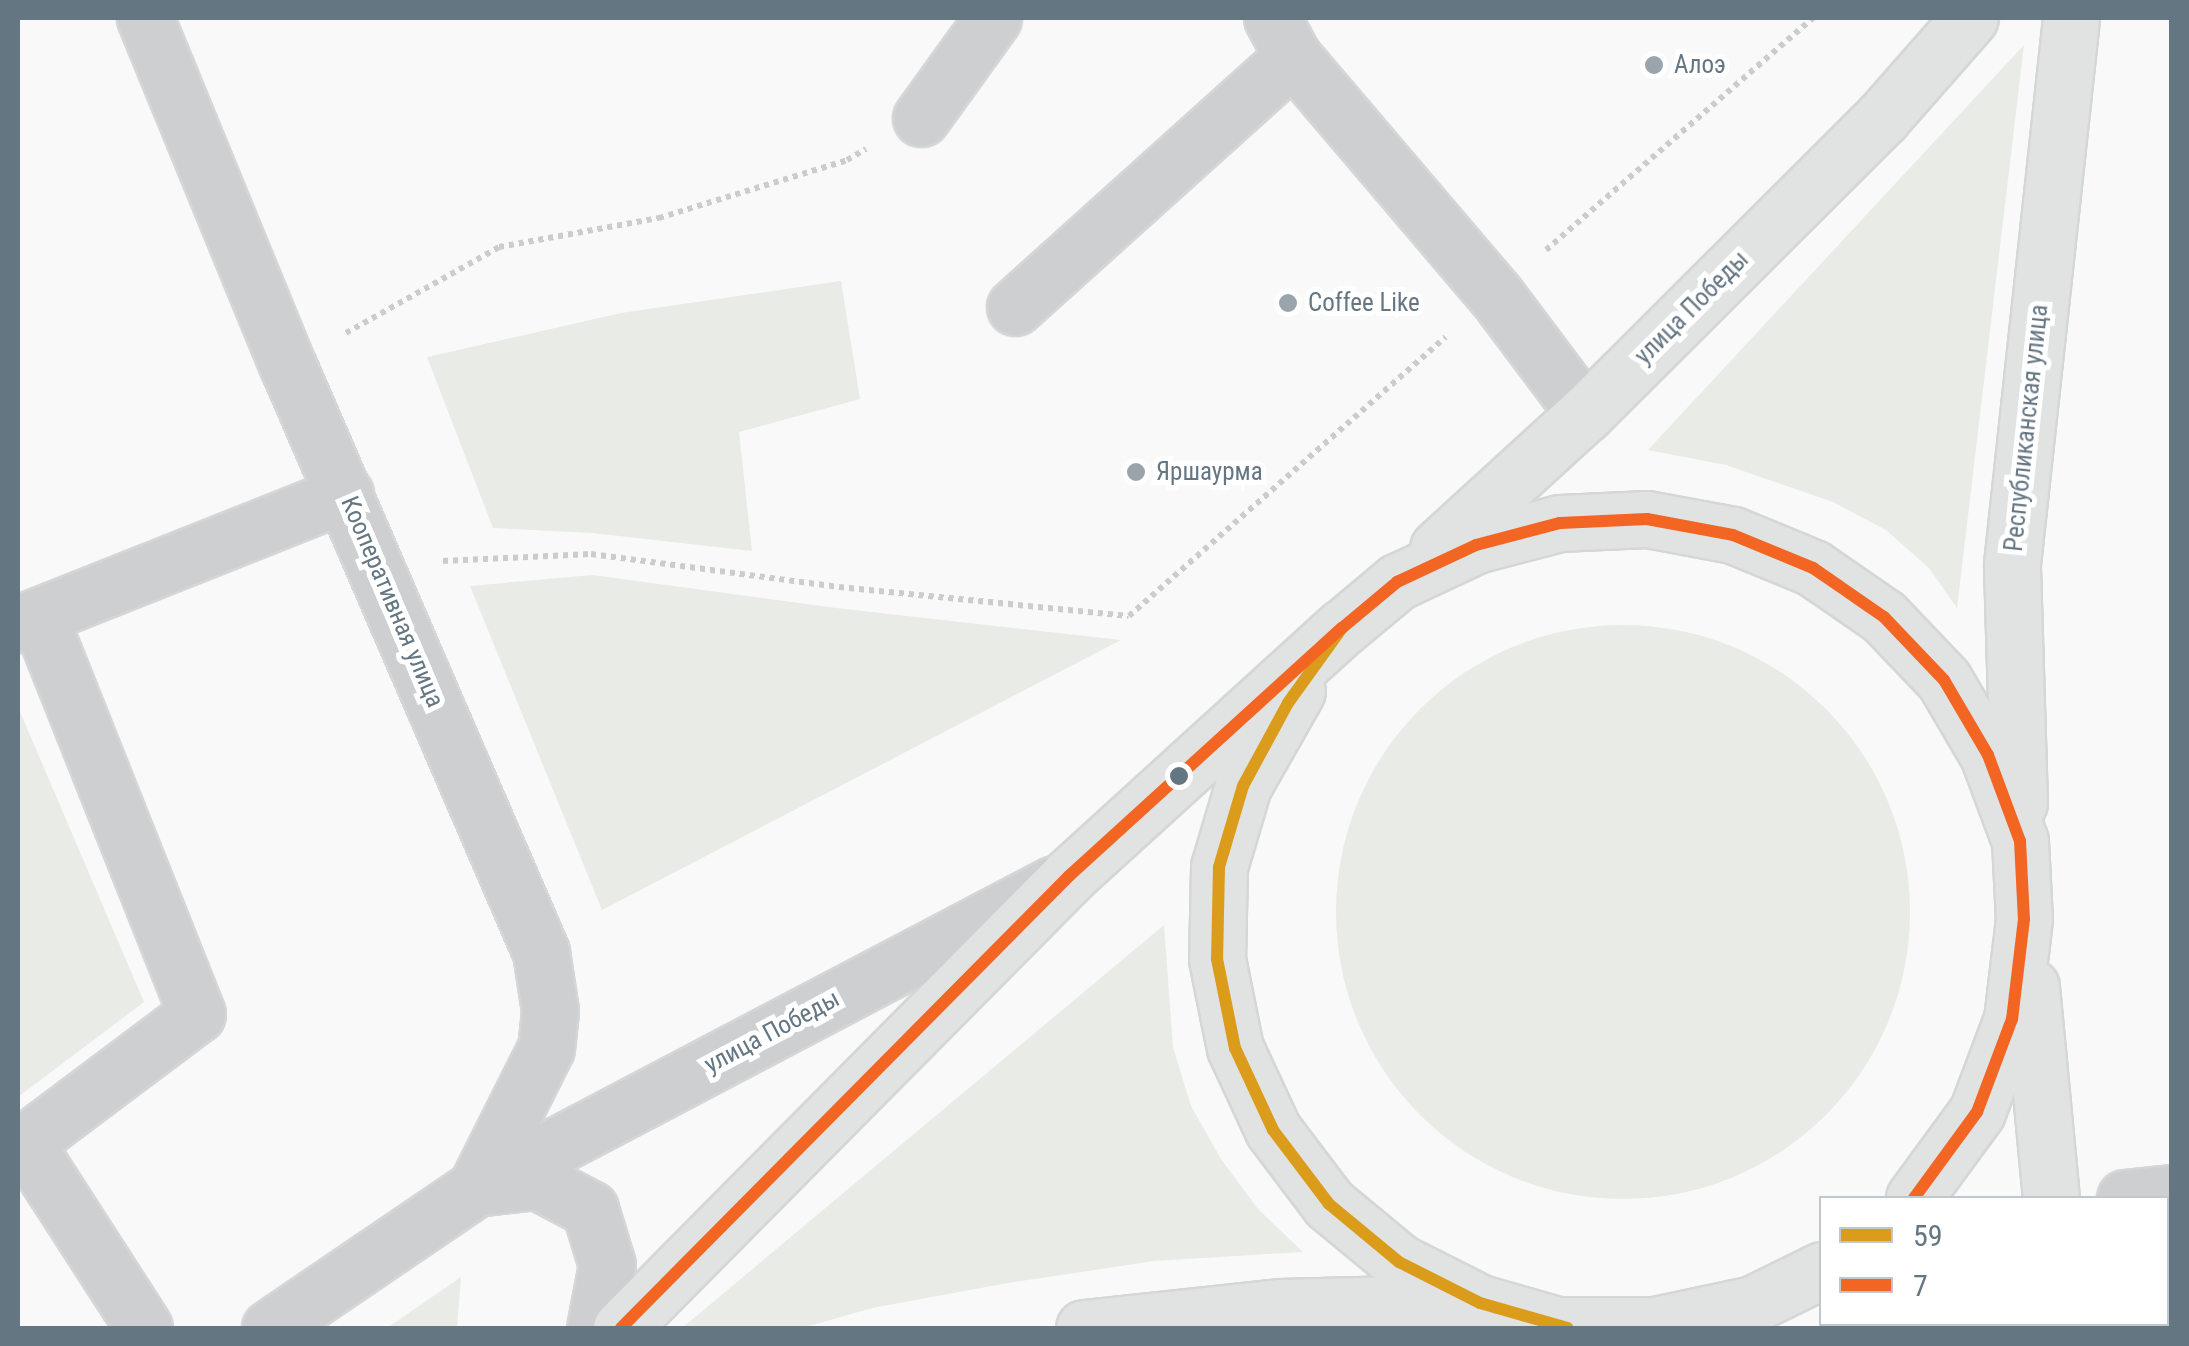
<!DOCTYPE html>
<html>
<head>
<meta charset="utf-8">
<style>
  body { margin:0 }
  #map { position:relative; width:2189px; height:1346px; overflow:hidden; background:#f9f9f9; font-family:"Roboto Condensed",sans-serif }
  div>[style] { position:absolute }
  .green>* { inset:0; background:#e8ebe6 }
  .round { border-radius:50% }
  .path>* { height:6px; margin-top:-3px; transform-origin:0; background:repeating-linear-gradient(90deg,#cbcccd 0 5px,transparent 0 10px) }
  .roads { filter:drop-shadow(2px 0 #d5d6d7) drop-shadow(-2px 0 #d5d6d7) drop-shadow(0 2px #d5d6d7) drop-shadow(0 -2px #d5d6d7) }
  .minor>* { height:55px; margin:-27.5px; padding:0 27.5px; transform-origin:27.5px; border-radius:27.5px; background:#cecfd0 }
  .major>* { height:55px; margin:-27.5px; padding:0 27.5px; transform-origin:27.5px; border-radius:27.5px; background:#e1e2e2 }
  .bus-1>* { height:12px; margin:-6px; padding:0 6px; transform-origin:6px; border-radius:6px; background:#da9c1a }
  .bus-2>* { height:12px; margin:-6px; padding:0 6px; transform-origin:6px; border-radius:6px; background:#f26522 }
  .dots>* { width:28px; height:28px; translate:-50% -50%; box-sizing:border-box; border:5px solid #fff; border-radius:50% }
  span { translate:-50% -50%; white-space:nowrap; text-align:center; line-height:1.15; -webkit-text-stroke:10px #fff; paint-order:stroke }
  .poi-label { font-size:25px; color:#657683 }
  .left { translate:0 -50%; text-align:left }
  .street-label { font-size:25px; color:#657683 }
  .frame { position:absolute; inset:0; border:20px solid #657683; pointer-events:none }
  .legend { position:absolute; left:1819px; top:1196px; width:350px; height:130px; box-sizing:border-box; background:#fff; border:2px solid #c1c8cd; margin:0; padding:12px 18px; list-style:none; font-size:30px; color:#657683 }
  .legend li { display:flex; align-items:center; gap:20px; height:50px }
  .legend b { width:50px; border:2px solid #c1c8cd }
</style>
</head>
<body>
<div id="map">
  <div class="green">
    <i style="clip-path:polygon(2024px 45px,1957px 608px,1929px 568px,1886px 530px,1833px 502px,1726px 465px,1648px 450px)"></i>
    <i style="clip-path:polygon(841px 281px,860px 399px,739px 432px,752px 551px,593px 533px,493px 528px,427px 357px,621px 313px)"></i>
    <i style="clip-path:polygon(592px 575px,836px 608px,1121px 640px,602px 910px,470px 586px)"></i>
    <i class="round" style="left:1336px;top:625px;width:574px;height:574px"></i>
    <i style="clip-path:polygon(18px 707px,144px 1002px,18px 1097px)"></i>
    <i style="clip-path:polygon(1164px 925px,1173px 1047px,1191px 1106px,1221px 1159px,1258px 1209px,1303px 1252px,1154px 1261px,1008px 1283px,872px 1308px,802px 1328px,682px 1328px)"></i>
    <i style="clip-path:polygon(461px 1277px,457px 1328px,387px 1328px)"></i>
  </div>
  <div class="path">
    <i style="left:1546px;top:250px;width:354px;rotate:-41deg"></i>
    <i style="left:346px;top:333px;width:176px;rotate:-29.3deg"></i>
    <i style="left:499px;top:247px;width:163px;rotate:-10.3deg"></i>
    <i style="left:659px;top:218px;width:197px;rotate:-17.1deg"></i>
    <i style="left:847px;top:160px;width:22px;rotate:-30deg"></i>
    <i style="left:443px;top:561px;width:148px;rotate:-2.7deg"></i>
    <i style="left:591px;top:554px;width:250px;rotate:7.6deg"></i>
    <i style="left:839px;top:587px;width:291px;rotate:5.7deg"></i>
    <i style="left:1129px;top:616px;width:422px;rotate:-41.4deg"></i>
  </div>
  <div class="roads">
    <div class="minor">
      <i style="left:145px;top:18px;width:376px;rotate:67.7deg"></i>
      <i style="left:288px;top:366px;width:638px;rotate:66.65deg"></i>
      <i style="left:541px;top:952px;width:60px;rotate:81.3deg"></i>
      <i style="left:550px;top:1011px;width:37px;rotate:96deg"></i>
      <i style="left:546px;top:1048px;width:157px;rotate:116.6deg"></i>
      <i style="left:1272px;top:18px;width:44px;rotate:61.7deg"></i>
      <i style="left:1293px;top:57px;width:311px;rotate:49.6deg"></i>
      <i style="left:1495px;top:294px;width:150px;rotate:53.1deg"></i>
      <i style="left:921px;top:118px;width:123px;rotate:-54.2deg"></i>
      <i style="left:1015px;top:307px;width:374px;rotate:-42deg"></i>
      <i style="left:18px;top:624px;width:352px;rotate:-21.7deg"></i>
      <i style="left:25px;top:1143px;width:215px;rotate:-36.9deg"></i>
      <i style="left:197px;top:1014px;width:428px;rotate:-111.7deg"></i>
      <i style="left:18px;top:1148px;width:9px;rotate:-36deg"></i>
      <i style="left:25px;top:1143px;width:220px;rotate:57.2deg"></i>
      <i style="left:484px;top:1187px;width:53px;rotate:-6.5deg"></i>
      <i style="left:537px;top:1181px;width:60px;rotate:27.8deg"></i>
      <i style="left:590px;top:1209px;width:59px;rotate:73.1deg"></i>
      <i style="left:607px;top:1265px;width:64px;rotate:100.8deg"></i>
      <i style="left:2125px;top:1198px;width:47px;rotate:-6.1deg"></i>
      <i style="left:270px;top:1328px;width:249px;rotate:-34.2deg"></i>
      <i style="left:476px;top:1188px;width:653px;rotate:-27.74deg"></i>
    </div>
    <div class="major">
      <i style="left:1438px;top:548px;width:199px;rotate:-42.4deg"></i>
      <i style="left:1585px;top:414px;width:419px;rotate:-44.9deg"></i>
      <i style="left:1882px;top:118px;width:133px;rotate:-48.7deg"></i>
      <i style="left:1297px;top:691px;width:109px;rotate:119.6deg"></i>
      <i style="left:1243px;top:786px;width:84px;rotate:106.5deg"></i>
      <i style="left:1219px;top:867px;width:92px;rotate:91.2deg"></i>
      <i style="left:1217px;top:959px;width:91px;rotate:78.6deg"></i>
      <i style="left:1235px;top:1048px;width:90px;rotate:65.1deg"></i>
      <i style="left:1273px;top:1130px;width:93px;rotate:52.9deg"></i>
      <i style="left:1329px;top:1204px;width:91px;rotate:39.6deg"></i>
      <i style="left:1399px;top:1262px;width:91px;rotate:26.8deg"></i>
      <i style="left:1480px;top:1303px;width:91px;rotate:15.9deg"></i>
      <i style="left:2019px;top:803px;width:239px;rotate:-91.7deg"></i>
      <i style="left:2012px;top:564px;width:549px;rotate:-83.83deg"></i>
      <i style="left:2031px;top:987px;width:212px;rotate:84.6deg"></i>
      <i style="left:2065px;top:1324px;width:4px;rotate:90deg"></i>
      <i style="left:1559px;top:1325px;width:96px"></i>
      <i style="left:1655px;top:1325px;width:100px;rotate:-12.1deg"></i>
      <i style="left:1753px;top:1304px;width:77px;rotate:-26.2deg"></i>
      <i style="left:621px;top:1328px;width:636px;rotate:-45.25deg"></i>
      <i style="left:1069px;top:876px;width:369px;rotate:-42.3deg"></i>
      <i style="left:1342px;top:628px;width:72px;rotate:-39.9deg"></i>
      <i style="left:1397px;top:582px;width:87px;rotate:-25.1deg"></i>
      <i style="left:1476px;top:545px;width:87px;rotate:-14.7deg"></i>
      <i style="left:1560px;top:523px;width:87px;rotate:-2.6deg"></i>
      <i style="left:1647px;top:519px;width:87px;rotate:10.5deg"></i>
      <i style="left:1733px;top:535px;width:87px;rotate:22.4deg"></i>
      <i style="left:1813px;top:568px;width:86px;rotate:34.6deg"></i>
      <i style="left:1884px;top:617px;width:87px;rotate:46.4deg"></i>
      <i style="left:1944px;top:680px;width:87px;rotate:59.6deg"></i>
      <i style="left:1988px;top:755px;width:92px;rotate:69.6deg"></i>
      <i style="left:2020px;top:841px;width:78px;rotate:87.1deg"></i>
      <i style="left:2024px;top:919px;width:101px;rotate:96.8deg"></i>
      <i style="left:2012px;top:1019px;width:99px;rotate:110.6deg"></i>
      <i style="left:1977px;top:1112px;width:107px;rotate:126.2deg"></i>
      <i style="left:1084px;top:1328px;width:196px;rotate:-6.1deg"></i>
      <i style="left:1279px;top:1307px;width:186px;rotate:-1.5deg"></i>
    </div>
  </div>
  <div class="bus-1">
    <i style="left:1342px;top:628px;width:92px;rotate:125.8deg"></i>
    <i style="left:1288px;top:703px;width:94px;rotate:118.5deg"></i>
    <i style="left:1243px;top:786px;width:84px;rotate:106.5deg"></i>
    <i style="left:1219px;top:867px;width:92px;rotate:91.2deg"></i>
    <i style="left:1217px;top:959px;width:91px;rotate:78.6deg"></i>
    <i style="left:1235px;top:1048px;width:90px;rotate:65.1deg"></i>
    <i style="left:1273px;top:1130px;width:93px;rotate:52.9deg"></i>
    <i style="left:1329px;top:1204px;width:91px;rotate:39.6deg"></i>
    <i style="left:1399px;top:1262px;width:91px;rotate:26.8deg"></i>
    <i style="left:1480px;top:1303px;width:91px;rotate:15.9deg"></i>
  </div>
  <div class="bus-2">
    <i style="left:621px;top:1328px;width:636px;rotate:-45.25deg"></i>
    <i style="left:1069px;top:876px;width:369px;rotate:-42.3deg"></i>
    <i style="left:1342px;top:628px;width:72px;rotate:-39.9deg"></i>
    <i style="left:1397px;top:582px;width:87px;rotate:-25.1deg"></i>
    <i style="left:1476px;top:545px;width:87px;rotate:-14.7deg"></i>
    <i style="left:1560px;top:523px;width:87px;rotate:-2.6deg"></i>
    <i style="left:1647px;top:519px;width:87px;rotate:10.5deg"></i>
    <i style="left:1733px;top:535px;width:87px;rotate:22.4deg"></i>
    <i style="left:1813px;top:568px;width:86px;rotate:34.6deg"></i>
    <i style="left:1884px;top:617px;width:87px;rotate:46.4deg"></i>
    <i style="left:1944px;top:680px;width:87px;rotate:59.6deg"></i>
    <i style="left:1988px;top:755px;width:92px;rotate:69.6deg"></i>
    <i style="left:2020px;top:841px;width:78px;rotate:87.1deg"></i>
    <i style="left:2024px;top:919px;width:101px;rotate:96.8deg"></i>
    <i style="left:2012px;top:1019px;width:99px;rotate:110.6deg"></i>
    <i style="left:1977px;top:1112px;width:107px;rotate:126.2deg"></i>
  </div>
  <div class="dots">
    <i style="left:1654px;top:65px;background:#99a4ac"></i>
    <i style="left:1288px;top:303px;background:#99a4ac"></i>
    <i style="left:1136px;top:472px;background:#99a4ac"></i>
    <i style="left:1179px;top:776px;background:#657683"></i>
  </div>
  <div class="poi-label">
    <span class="left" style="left:1674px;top:65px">Алоэ</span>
    <span class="left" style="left:1308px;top:303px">Coffee Like</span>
    <span class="left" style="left:1156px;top:472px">Яршаурма</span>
  </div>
  <div class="street-label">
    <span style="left:1692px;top:308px;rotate:-45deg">улица Победы</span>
    <span style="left:2027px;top:428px;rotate:-84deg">Республиканская улица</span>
    <span style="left:392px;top:602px;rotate:67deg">Кооперативная улица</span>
    <span style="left:772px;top:1032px;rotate:-28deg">улица Победы</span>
  </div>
  <div class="frame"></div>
  <ul class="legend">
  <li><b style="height:12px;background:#da9c1a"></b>59</li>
  <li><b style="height:12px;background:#f26522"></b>7</li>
  </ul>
</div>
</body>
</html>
